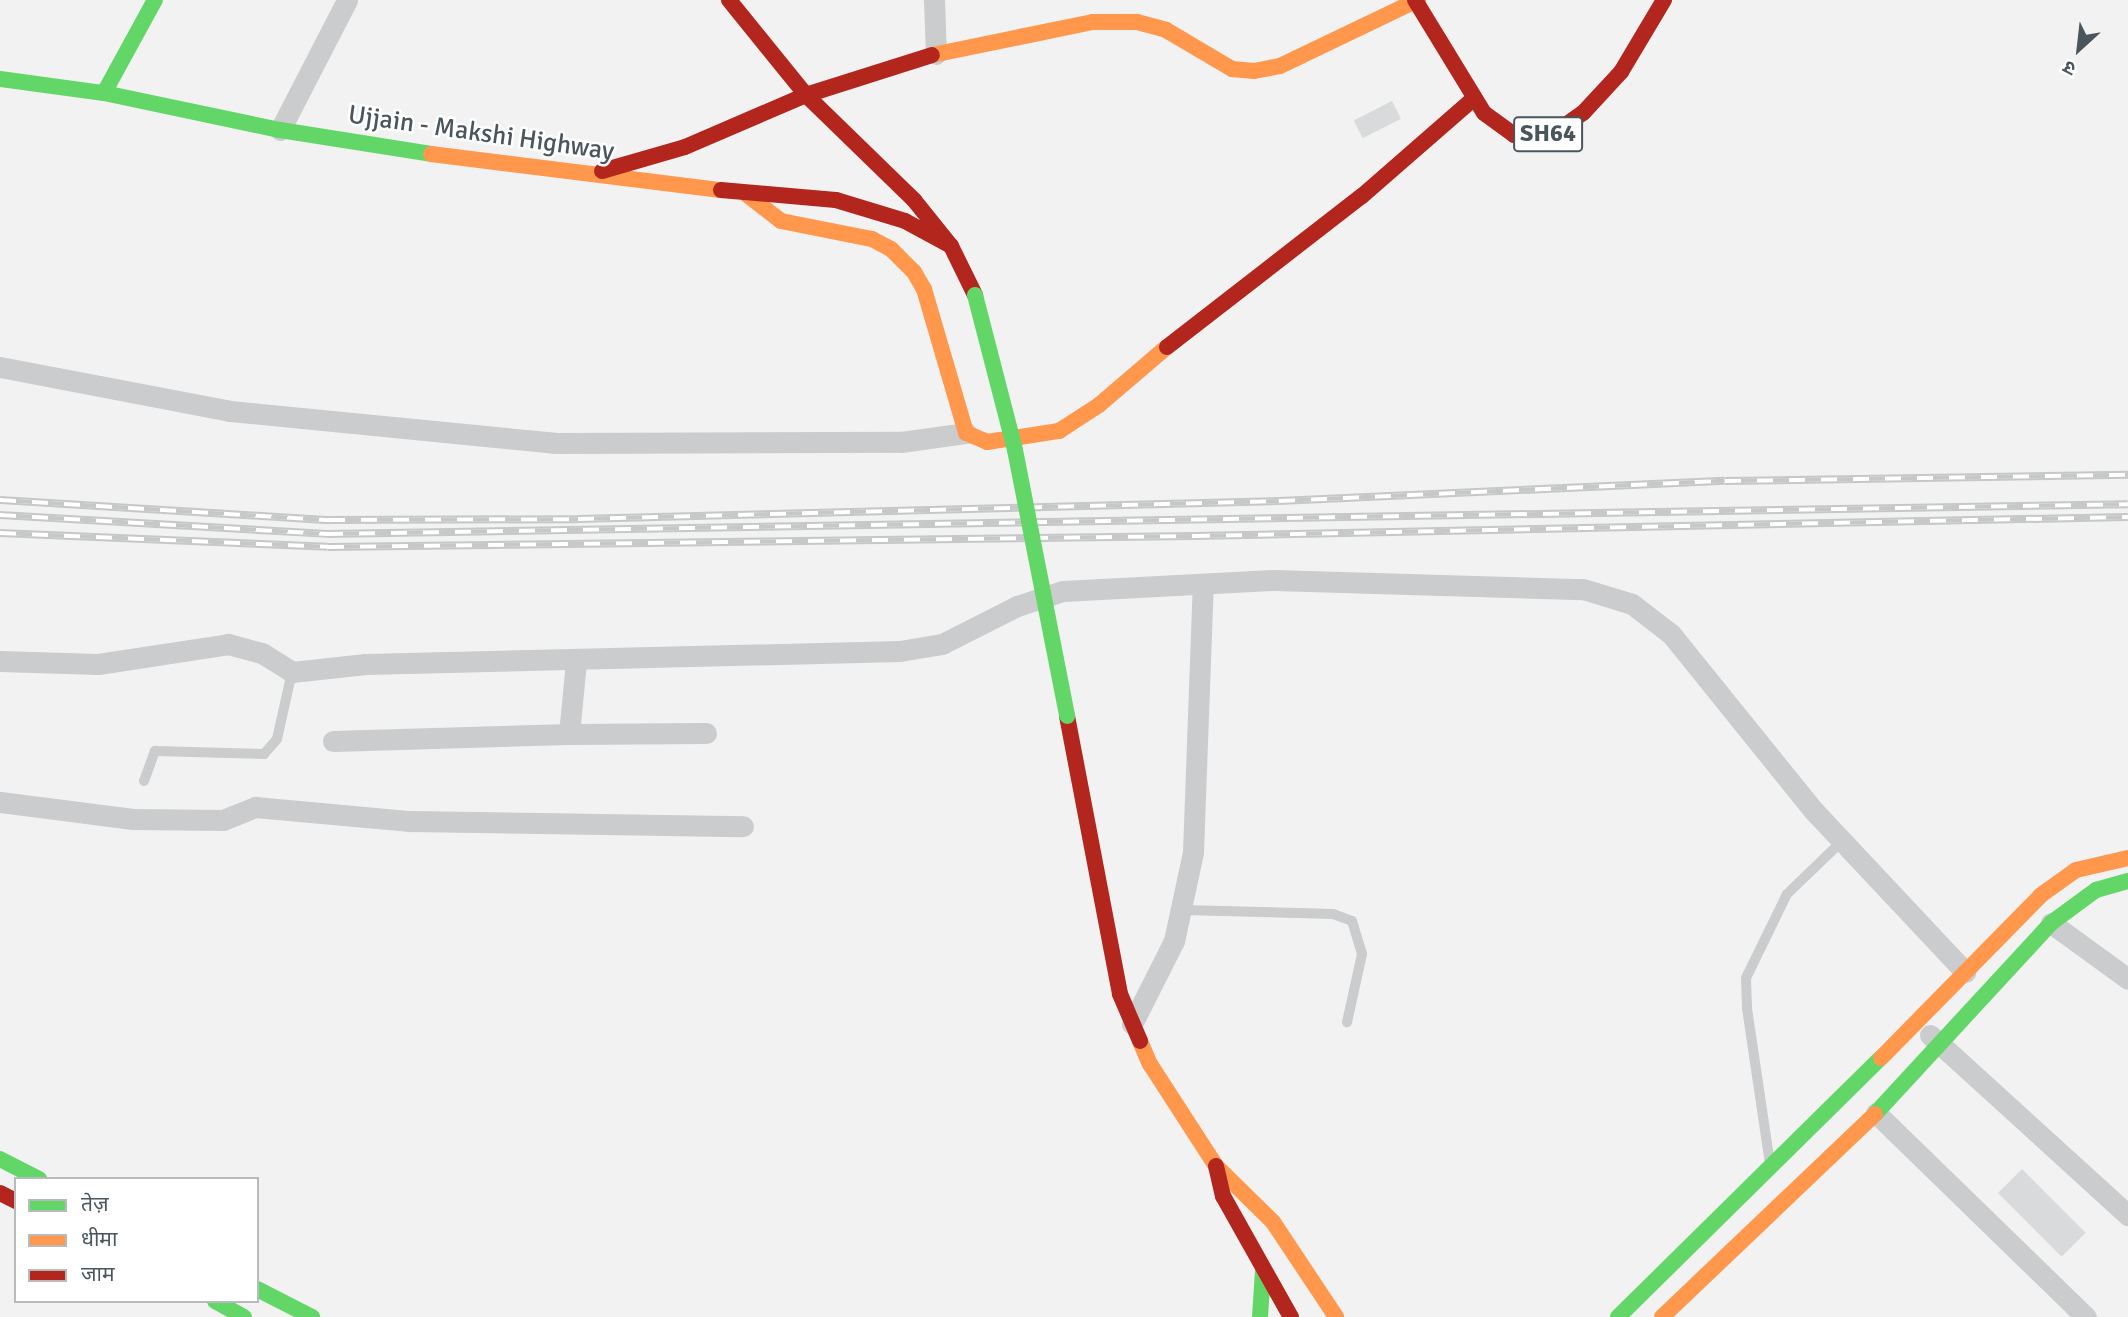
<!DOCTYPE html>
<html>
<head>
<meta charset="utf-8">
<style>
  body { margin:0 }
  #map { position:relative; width:2128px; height:1317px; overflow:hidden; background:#f2f2f2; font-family:Signika,"Noto Sans Devanagari",sans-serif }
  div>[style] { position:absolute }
  .building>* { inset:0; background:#d9dadb; transform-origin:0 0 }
  .lane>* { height:10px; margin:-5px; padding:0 5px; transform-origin:5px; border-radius:5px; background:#cacccd }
  .street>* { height:21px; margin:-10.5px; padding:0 10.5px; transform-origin:10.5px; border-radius:10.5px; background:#cacccd }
  .fast>* { height:16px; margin:-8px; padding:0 8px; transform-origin:8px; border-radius:8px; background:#63d668 }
  .slow>* { height:16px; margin:-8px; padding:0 8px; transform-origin:8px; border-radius:8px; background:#ff974d }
  .jam>* { height:16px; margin:-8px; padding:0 8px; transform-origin:8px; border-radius:8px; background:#b3261e }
  .rail>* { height:8px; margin-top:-4px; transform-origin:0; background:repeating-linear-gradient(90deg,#fff 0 16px,#c6c8c8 0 32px); box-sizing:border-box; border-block:2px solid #c6c8c8 }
  .fast-bridge>* { height:16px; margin:-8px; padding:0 8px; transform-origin:8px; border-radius:8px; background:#63d668 }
  span { translate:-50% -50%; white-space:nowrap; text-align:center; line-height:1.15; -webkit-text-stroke:5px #fff; paint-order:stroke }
  .shield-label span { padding:2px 5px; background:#fff; border:2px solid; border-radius:5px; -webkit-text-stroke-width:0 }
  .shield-label { font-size:24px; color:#4a565c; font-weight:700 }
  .street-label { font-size:26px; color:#4a565c }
  .legend { position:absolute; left:14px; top:1177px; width:245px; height:126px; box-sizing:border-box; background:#fff; border:2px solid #b7bbbe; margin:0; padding:9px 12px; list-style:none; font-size:21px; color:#4a565c }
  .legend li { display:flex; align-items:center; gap:14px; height:35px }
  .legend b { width:35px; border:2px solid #b7bbbe }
  .north { position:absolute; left:2044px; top:14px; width:70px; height:70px; -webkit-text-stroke:5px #fff; paint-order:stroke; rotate:207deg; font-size:19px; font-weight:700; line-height:28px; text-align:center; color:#4a565c }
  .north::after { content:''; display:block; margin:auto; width:24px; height:32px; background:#4a565c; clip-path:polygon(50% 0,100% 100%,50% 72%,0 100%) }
</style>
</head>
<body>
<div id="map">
  <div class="building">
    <i style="left:1392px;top:101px;width:20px;height:43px;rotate:63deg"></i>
    <i style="left:2022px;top:1169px;width:90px;height:34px;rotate:45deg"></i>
  </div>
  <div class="lane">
    <i style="left:144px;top:781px;width:32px;rotate:-70deg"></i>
    <i style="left:155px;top:751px;width:109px;rotate:1.6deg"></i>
    <i style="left:264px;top:754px;width:20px;rotate:-49deg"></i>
    <i style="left:277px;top:739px;width:69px;rotate:-77.4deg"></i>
    <i style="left:1182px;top:910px;width:151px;rotate:1.5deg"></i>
    <i style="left:1333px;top:914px;width:20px;rotate:20deg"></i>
    <i style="left:1352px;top:921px;width:34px;rotate:73deg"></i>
    <i style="left:1362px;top:954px;width:70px;rotate:102.4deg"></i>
    <i style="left:1770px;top:1164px;width:158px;rotate:-98.4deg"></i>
    <i style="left:1747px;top:1008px;width:30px;rotate:-92deg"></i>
    <i style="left:1746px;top:978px;width:93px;rotate:-64deg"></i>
    <i style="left:1787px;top:894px;width:76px;rotate:-43.9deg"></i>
  </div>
  <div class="street">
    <i style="left:934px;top:0;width:54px;rotate:87.9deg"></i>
    <i style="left:280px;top:130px;width:146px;rotate:-62.7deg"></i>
    <i style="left:0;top:367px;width:234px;rotate:10.8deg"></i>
    <i style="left:230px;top:411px;width:326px;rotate:5.6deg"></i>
    <i style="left:554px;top:443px;width:347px;rotate:-0.2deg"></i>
    <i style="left:901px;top:442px;width:66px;rotate:-7.9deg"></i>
    <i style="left:0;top:661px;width:98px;rotate:1.8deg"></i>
    <i style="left:98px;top:664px;width:132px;rotate:-8.7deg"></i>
    <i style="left:228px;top:644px;width:35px;rotate:15deg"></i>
    <i style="left:262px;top:653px;width:36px;rotate:32deg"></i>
    <i style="left:292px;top:672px;width:74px;rotate:-6.2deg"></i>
    <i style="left:366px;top:664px;width:534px;rotate:-1.39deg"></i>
    <i style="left:900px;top:651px;width:43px;rotate:-9.5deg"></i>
    <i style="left:942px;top:644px;width:84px;rotate:-26.9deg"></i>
    <i style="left:1017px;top:606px;width:48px;rotate:-18.1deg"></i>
    <i style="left:1063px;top:591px;width:211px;rotate:-3deg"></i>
    <i style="left:1274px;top:580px;width:309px;rotate:1.7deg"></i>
    <i style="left:1583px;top:589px;width:51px;rotate:17deg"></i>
    <i style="left:1632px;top:604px;width:49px;rotate:37.6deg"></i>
    <i style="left:1671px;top:634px;width:228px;rotate:51.1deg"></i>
    <i style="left:1814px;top:811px;width:221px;rotate:46.8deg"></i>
    <i style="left:569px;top:734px;width:137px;rotate:-0.4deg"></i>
    <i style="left:333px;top:741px;width:236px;rotate:-1.7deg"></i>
    <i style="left:569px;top:734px;width:73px;rotate:-84.5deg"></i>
    <i style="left:0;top:802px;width:134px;rotate:7.3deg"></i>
    <i style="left:133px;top:819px;width:90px;rotate:0.6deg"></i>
    <i style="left:223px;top:820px;width:35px;rotate:-22deg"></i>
    <i style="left:255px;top:807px;width:156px;rotate:5.2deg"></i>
    <i style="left:410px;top:821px;width:333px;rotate:0.9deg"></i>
    <i style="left:2051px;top:923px;width:95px;rotate:36deg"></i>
    <i style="left:1132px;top:1024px;width:93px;rotate:-63.2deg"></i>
    <i style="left:1174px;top:941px;width:91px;rotate:-77.9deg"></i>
    <i style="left:1193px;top:852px;width:267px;rotate:-87.9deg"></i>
    <i style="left:1930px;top:1035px;width:268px;rotate:42.3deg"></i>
    <i style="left:1876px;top:1113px;width:293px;rotate:44.2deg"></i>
  </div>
  <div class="fast">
    <i style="left:0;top:79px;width:105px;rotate:7.7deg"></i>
    <i style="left:104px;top:93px;width:180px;rotate:11.9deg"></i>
    <i style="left:280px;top:130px;width:153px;rotate:9deg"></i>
    <i style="left:104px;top:93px;width:106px;rotate:-61.3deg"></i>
    <i style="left:1875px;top:1114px;width:260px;rotate:-47.3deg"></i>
    <i style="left:2051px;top:923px;width:56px;rotate:-36.3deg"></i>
    <i style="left:2096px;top:890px;width:33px;rotate:-16deg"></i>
    <i style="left:0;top:1159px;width:44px;rotate:27.1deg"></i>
    <i style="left:257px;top:1289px;width:62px;rotate:27deg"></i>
    <i style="left:215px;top:1301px;width:33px;rotate:29deg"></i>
    <i style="left:1260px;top:1317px;width:47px;rotate:-86.3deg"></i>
    <i style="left:1618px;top:1317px;width:369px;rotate:-44.6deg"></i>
  </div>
  <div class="slow">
    <i style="left:932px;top:55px;width:164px;rotate:-11.6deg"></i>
    <i style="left:1093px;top:22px;width:44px"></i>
    <i style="left:1137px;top:22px;width:30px;rotate:15deg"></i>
    <i style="left:1166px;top:30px;width:77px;rotate:30.6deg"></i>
    <i style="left:1232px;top:69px;width:22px;rotate:5deg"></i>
    <i style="left:1254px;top:71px;width:26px;rotate:-11deg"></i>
    <i style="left:1280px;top:66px;width:153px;rotate:-25.6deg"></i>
    <i style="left:431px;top:154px;width:292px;rotate:7.1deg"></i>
    <i style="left:746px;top:194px;width:44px;rotate:37.6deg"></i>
    <i style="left:781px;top:221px;width:93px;rotate:11.2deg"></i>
    <i style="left:872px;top:239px;width:21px;rotate:28deg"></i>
    <i style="left:891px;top:249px;width:33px;rotate:45deg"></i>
    <i style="left:914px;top:272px;width:20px;rotate:60deg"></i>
    <i style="left:924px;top:289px;width:150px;rotate:73.7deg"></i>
    <i style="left:966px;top:433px;width:23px;rotate:23deg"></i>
    <i style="left:987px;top:442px;width:73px;rotate:-8.7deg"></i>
    <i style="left:1059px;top:431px;width:48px;rotate:-33deg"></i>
    <i style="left:1099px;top:405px;width:89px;rotate:-40.5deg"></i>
    <i style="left:1140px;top:1041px;width:25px;rotate:67deg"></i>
    <i style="left:1150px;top:1064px;width:121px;rotate:57.1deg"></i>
    <i style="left:1216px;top:1166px;width:80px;rotate:44.5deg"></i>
    <i style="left:1273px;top:1222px;width:114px;rotate:56.4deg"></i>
    <i style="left:1881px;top:1058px;width:228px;rotate:-45.5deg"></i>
    <i style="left:2041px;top:895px;width:43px;rotate:-35.5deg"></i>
    <i style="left:2076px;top:870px;width:53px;rotate:-13deg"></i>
    <i style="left:1662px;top:1317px;width:294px;rotate:-43.6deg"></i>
  </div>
  <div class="jam">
    <i style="left:729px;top:0;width:122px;rotate:51deg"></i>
    <i style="left:806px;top:95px;width:151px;rotate:44.2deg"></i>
    <i style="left:914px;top:200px;width:59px;rotate:51.2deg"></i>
    <i style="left:951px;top:246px;width:55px;rotate:63.9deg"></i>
    <i style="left:1415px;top:0;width:132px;rotate:58.6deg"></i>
    <i style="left:1484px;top:113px;width:37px;rotate:36deg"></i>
    <i style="left:1514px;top:135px;width:20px;rotate:11deg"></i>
    <i style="left:1534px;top:139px;width:24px;rotate:-19deg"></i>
    <i style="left:1557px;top:131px;width:32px;rotate:-35deg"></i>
    <i style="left:1583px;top:113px;width:56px;rotate:-47.2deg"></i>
    <i style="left:1621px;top:72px;width:84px;rotate:-59.2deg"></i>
    <i style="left:602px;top:171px;width:86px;rotate:-16.1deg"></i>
    <i style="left:685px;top:147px;width:132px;rotate:-23.3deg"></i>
    <i style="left:806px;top:95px;width:132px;rotate:-17.6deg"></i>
    <i style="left:721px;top:190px;width:115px;rotate:5deg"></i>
    <i style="left:836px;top:200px;width:72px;rotate:16.9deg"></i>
    <i style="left:905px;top:221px;width:52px;rotate:28.5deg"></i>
    <i style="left:1167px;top:347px;width:247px;rotate:-37.8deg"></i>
    <i style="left:1362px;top:196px;width:147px;rotate:-41.1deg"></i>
    <i style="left:1067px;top:716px;width:283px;rotate:79.2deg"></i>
    <i style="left:1120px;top:994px;width:51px;rotate:66.9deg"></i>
    <i style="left:1216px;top:1166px;width:31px;rotate:77deg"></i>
    <i style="left:1223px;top:1196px;width:139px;rotate:60.7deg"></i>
    <i style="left:0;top:1193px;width:18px;rotate:27deg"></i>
  </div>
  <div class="rail">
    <i style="left:0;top:500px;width:330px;rotate:3.5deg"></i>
    <i style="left:329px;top:520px;width:249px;rotate:-0.2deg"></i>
    <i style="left:578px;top:519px;width:701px;rotate:-1.47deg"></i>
    <i style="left:1279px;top:501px;width:446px;rotate:-2.6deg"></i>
    <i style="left:1725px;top:481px;width:403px;rotate:-0.9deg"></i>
    <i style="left:0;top:515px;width:328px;rotate:3.3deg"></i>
    <i style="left:327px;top:534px;width:1801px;rotate:-0.95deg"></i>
    <i style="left:0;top:533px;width:328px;rotate:2.4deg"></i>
    <i style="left:328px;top:547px;width:866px;rotate:-0.73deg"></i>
    <i style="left:1194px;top:536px;width:934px;rotate:-1.17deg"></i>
  </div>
  <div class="fast-bridge">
    <i style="left:975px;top:295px;width:160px;rotate:75.5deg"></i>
    <i style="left:1015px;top:450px;width:271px;rotate:78.9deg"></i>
  </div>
  <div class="shield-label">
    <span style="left:1548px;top:134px">SH64</span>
  </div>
  <div class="street-label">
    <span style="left:481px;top:134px;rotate:8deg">Ujjain - Makshi Highway</span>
  </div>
  <ul class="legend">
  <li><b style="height:9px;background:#63d668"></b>तेज़</li>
  <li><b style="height:9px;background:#ff974d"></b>धीमा</li>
  <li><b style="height:9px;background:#b3261e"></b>जाम</li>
  </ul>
  <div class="north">उ</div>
</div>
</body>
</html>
